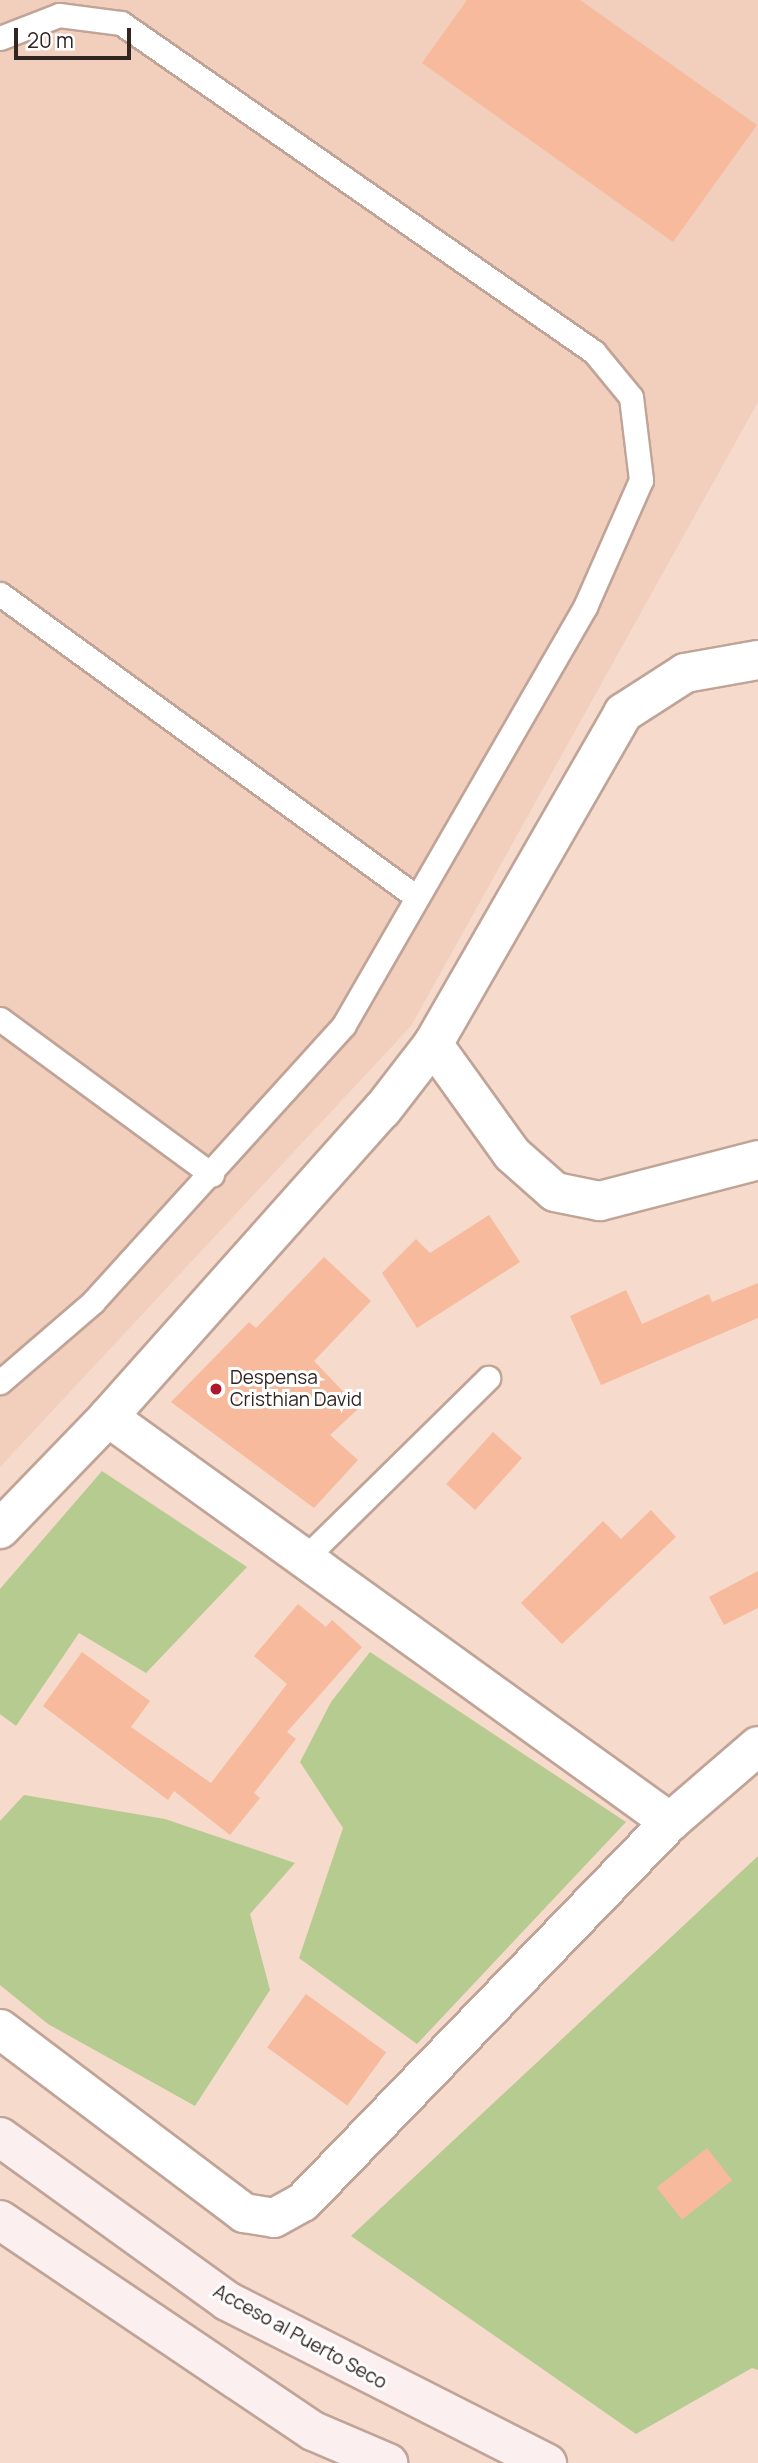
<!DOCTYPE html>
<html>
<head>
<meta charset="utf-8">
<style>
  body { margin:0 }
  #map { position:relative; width:758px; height:2463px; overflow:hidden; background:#f6dacc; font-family:Manrope,sans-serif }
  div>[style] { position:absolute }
  .built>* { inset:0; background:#f2cebd }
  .green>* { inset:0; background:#b6cb90 }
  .building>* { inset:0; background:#f7ba9c; transform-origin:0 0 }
  .roads { filter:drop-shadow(2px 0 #c0a497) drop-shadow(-2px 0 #c0a497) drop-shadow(0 2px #c0a497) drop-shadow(0 -2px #c0a497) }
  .lane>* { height:23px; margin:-11.5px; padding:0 11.5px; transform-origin:11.5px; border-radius:11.5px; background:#fff }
  .street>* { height:38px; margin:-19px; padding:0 19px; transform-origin:19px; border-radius:19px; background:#fff }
  .secondary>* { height:38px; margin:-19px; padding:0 19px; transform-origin:19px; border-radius:19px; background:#fbefef }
  .dots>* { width:19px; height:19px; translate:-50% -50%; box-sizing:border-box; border:4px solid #fff; border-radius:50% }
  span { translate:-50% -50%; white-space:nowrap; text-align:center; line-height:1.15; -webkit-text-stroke:6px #fff; paint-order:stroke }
  .poi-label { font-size:19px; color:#302520 }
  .left { translate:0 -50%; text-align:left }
  .street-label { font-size:19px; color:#302520 }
  .scale { position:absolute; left:14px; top:28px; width:117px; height:32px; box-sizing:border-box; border:4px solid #302520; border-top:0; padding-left:9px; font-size:21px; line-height:24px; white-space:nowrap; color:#302520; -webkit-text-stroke:5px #fff; paint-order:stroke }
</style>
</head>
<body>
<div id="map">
  <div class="built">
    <i style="clip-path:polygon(0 0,758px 0,758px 402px,411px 1026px,0 1467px)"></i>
  </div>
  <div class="green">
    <i style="clip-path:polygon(102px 1471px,247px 1567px,146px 1673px,79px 1633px,16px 1726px,0 1714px,0 1589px)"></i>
    <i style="clip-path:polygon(370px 1652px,626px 1822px,417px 2044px,299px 1958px,343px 1828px,300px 1762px,331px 1702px)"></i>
    <i style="clip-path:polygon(24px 1795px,165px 1819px,295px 1863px,250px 1914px,270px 1990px,195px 2106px,48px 2024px,0 1985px,0 1821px)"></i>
    <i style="clip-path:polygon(758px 1856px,758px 2370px,752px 2368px,636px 2434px,351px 2236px)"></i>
  </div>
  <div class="building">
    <i style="clip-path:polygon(467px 0,580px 0,757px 125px,673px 242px,422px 63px)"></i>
    <i style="clip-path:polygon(489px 1215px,520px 1262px,417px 1328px,382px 1273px,416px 1239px,430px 1253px)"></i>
    <i style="clip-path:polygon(324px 1257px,371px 1301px,314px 1361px,359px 1408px,330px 1435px,358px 1460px,314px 1508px,171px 1402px,249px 1322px,256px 1328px)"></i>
    <i style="clip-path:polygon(758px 1283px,758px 1318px,601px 1385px,570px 1316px,626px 1290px,642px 1324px,709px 1294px,712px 1302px)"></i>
    <i style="left:493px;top:1432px;width:39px;height:70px;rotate:42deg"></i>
    <i style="clip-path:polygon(651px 1510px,676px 1537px,562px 1644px,521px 1603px,603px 1521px,621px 1539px)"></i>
    <i style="clip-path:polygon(758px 1571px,758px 1608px,724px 1625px,709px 1597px)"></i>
    <i style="clip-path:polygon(298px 1604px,326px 1627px,332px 1620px,362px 1647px,287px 1732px,296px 1739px,254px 1793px,260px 1798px,230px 1835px,174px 1791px,168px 1800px,43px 1706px,82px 1652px,150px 1701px,131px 1727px,211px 1783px,287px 1684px,254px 1656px)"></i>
    <i style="left:306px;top:1994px;width:99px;height:66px;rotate:36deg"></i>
    <i style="left:707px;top:2148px;width:41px;height:64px;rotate:52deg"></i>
  </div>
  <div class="roads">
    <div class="lane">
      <i style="left:0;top:38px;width:63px;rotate:-21.3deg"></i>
      <i style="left:59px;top:15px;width:63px;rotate:7.4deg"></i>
      <i style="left:121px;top:23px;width:576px;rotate:34.82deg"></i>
      <i style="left:594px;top:352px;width:58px;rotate:50.6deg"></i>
      <i style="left:631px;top:397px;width:84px;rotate:83.1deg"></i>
      <i style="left:641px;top:480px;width:139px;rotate:113.8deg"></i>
      <i style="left:585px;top:607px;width:482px;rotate:120deg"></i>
      <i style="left:344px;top:1025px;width:374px;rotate:132.2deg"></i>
      <i style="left:93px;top:1302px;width:123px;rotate:139.3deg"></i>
      <i style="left:0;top:594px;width:513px;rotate:36.04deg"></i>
      <i style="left:0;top:1019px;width:263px;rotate:36.3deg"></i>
      <i style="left:305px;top:1558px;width:257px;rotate:-44.5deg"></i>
    </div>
    <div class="street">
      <i style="left:433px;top:1044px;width:135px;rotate:54.3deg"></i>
      <i style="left:512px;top:1154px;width:57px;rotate:41.5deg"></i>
      <i style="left:555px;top:1192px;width:46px;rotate:11.3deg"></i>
      <i style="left:600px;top:1201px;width:163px;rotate:-14.5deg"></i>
      <i style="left:108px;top:1417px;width:693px;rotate:35.78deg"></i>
      <i style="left:0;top:1529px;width:156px;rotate:-46deg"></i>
      <i style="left:108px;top:1417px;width:411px;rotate:-48.3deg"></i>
      <i style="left:382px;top:1110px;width:83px;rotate:-52.3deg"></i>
      <i style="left:433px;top:1044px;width:382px;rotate:-60.1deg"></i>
      <i style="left:623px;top:713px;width:74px;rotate:-32.8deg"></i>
      <i style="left:685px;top:673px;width:74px;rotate:-10.1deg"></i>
      <i style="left:0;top:2029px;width:306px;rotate:37deg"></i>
      <i style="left:244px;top:2213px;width:30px;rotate:9deg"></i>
      <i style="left:274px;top:2218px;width:33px;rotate:-29deg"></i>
      <i style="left:303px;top:2202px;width:528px;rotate:-46deg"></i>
      <i style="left:670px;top:1822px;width:116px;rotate:-40.8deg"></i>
    </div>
    <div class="secondary">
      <i style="left:0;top:2137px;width:280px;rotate:35.8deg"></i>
      <i style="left:227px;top:2301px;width:359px;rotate:26.9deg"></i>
      <i style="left:0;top:2220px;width:377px;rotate:34deg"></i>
      <i style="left:313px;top:2431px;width:82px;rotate:23.1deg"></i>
    </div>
  </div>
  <div class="dots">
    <i style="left:216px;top:1389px;background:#ad182e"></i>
  </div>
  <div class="poi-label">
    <span class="left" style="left:230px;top:1389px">Despensa<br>Cristhian David</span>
  </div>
  <div class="street-label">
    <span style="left:300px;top:2337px;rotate:29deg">Acceso al Puerto Seco</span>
  </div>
  <div class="scale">20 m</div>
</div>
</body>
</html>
